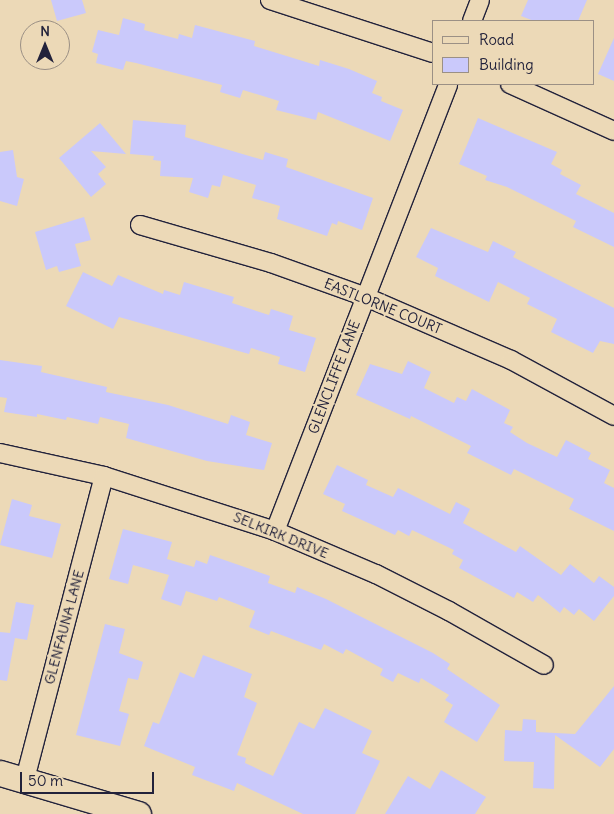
<!DOCTYPE html>
<html>
<head>
<meta charset="utf-8">
<style>
  body { margin:0 }
  #map { position:relative; width:614px; height:814px; overflow:hidden; background:#ecd9b7; font-family:Delius,sans-serif }
  div>[style] { position:absolute }
  .building>* { inset:0; background:#cac9fb }
  .roads { filter:drop-shadow(1px 0 #22223b) drop-shadow(-1px 0 #22223b) drop-shadow(0 1px #22223b) drop-shadow(0 -1px #22223b) }
  .street>* { height:18px; margin:-9px; padding:0 9px; transform-origin:9px; border-radius:9px; background:#ecd9b7 }
  .secondary>* { height:25px; margin:-12.5px; padding:0 12.5px; transform-origin:12.5px; border-radius:12.5px; background:#ecd9b7 }
  span { translate:-50% -50%; white-space:nowrap; text-align:center; line-height:1.15; -webkit-text-stroke:5px #ecd9b7; paint-order:stroke }
  .street-label { font-size:14px; color:#22223b }
  .legend { position:absolute; left:432px; top:20px; width:162px; height:65px; box-sizing:border-box; background:#ecd9b7; border:1px solid #9b9085; margin:0; padding:6px 9px; list-style:none; font-size:15px; color:#22223b }
  .legend li { display:flex; align-items:center; gap:10px; height:25px }
  .legend b { width:25px; border:1px solid #9b9085 }
  .north { position:absolute; left:20px; top:20px; width:50px; height:50px; box-sizing:border-box; background:#ecd9b7; border:1px solid #9b9085; border-radius:50%; rotate:0deg; font-size:14px; font-weight:700; line-height:20px; text-align:center; color:#22223b }
  .north::after { content:''; display:block; margin:auto; width:18px; height:22px; background:#22223b; clip-path:polygon(50% 0,100% 100%,50% 72%,0 100%) }
  .scale { position:absolute; left:20px; top:772px; width:134px; height:22px; box-sizing:border-box; border:2px solid #22223b; border-top:0; padding-left:6px; font-size:15px; line-height:18px; white-space:nowrap; color:#22223b; -webkit-text-stroke:4px #ecd9b7; paint-order:stroke }
</style>
</head>
<body>
<div id="map">
  <div class="building">
    <i style="clip-path:polygon(51px 0,82px 0,86px 13px,57px 21px)"></i>
    <i style="clip-path:polygon(528px 0,587px 0,578px 21px,534px 21px,521px 16px)"></i>
    <i style="clip-path:polygon(123px 18px,145px 24px,144px 30px,178px 39px,179px 34px,192px 38px,195px 25px,255px 41px,254px 46px,319px 66px,320px 60px,349px 69px,377px 81px,372px 93px,382px 97px,381px 101px,403px 110px,390px 141px,318px 112px,316px 120px,276px 110px,279px 101px,243px 90px,240px 98px,220px 92px,222px 85px,136px 63px,126px 61px,123px 70px,96px 63px,98px 54px,92px 52px,98px 30px,119px 35px)"></i>
    <i style="clip-path:polygon(614px 38px,614px 81px,598px 74px)"></i>
    <i style="clip-path:polygon(478px 118px,557px 152px,551px 164px,562px 170px,560px 174px,581px 185px,576px 194px,614px 213px,614px 247px,573px 227px,576px 221px,507px 187px,485px 180px,487px 176px,459px 164px)"></i>
    <i style="clip-path:polygon(133px 120px,186px 125px,185px 137px,263px 160px,265px 152px,288px 159px,286px 167px,373px 198px,362px 230px,338px 221px,337px 225px,332px 223px,327px 236px,277px 219px,280px 206px,252px 198px,256px 185px,223px 175px,220px 187px,212px 185px,208px 198px,189px 192px,193px 178px,160px 176px,161px 161px,153px 160px,154px 156px,130px 154px)"></i>
    <i style="clip-path:polygon(100px 123px,126px 154px,91px 151px,106px 167px,98px 174px,106px 184px,91px 197px,59px 158px)"></i>
    <i style="clip-path:polygon(13px 150px,17px 177px,24px 179px,17px 206px,0 201px,0 152px)"></i>
    <i style="clip-path:polygon(84px 217px,91px 240px,75px 244px,81px 266px,59px 272px,57px 266px,46px 270px,35px 232px)"></i>
    <i style="clip-path:polygon(431px 228px,488px 252px,493px 241px,516px 252px,513px 257px,614px 308px,614px 344px,600px 341px,593px 353px,551px 332px,557px 319px,527px 304px,530px 298px,498px 282px,489px 302px,435px 276px,438px 268px,416px 257px)"></i>
    <i style="clip-path:polygon(83px 272px,112px 286px,118px 275px,163px 294px,164px 290px,180px 295px,184px 282px,234px 297px,232px 303px,269px 315px,271px 309px,293px 316px,289px 330px,316px 338px,305px 372px,278px 364px,280px 357px,251px 348px,249px 354px,119px 317px,113px 329px,66px 306px)"></i>
    <i style="clip-path:polygon(0 360px,42px 366px,41px 372px,107px 387px,106px 392px,168px 405px,228px 424px,231px 415px,250px 422px,246px 435px,272px 443px,264px 470px,207px 461px,126px 438px,129px 424px,100px 417px,98px 424px,67px 417px,66px 420px,37px 414px,37px 417px,4px 412px,7px 398px,0 397px)"></i>
    <i style="clip-path:polygon(408px 361px,431px 372px,424px 388px,454px 403px,457px 397px,466px 401px,472px 389px,510px 410px,504px 423px,513px 427px,510px 432px,527px 443px,557px 457px,566px 440px,591px 453px,588px 459px,610px 470px,604px 483px,614px 488px,614px 531px,569px 509px,574px 499px,514px 469px,511px 475px,467px 453px,471px 446px,411px 416px,410px 419px,356px 395px,370px 364px,402px 374px)"></i>
    <i style="clip-path:polygon(337px 465px,368px 480px,366px 485px,393px 497px,398px 488px,450px 514px,456px 502px,470px 509px,463px 523px,516px 552px,520px 546px,561px 575px,570px 564px,594px 583px,599px 576px,614px 587px,614px 596px,594px 621px,579px 609px,574px 615px,564px 607px,560px 613px,538px 595px,533px 602px,517px 592px,514px 598px,459px 568px,463px 560px,452px 554px,454px 550px,412px 530px,409px 536px,398px 530px,395px 535px,342px 511px,345px 504px,323px 494px)"></i>
    <i style="clip-path:polygon(12px 499px,32px 505px,29px 516px,61px 524px,52px 558px,0 545px)"></i>
    <i style="clip-path:polygon(123px 529px,172px 542px,167px 559px,194px 567px,196px 560px,207px 564px,210px 555px,270px 576px,268px 583px,295px 593px,297px 587px,326px 599px,433px 653px,450px 664px,447px 669px,500px 705px,477px 742px,444px 722px,453px 705px,445px 700px,449px 695px,421px 678px,419px 683px,398px 673px,393px 682px,380px 675px,383px 669px,346px 649px,343px 654px,324px 644px,321px 650px,271px 631px,269px 635px,249px 627px,255px 611px,219px 597px,217px 601px,186px 591px,181px 606px,161px 599px,169px 575px,133px 565px,128px 584px,109px 579px)"></i>
    <i style="clip-path:polygon(16px 602px,34px 605px,27px 640px,15px 638px,7px 681px,0 680px,0 632px,10px 633px)"></i>
    <i style="clip-path:polygon(105px 624px,125px 629px,119px 653px,143px 662px,138px 680px,128px 678px,119px 711px,129px 714px,120px 746px,76px 735px)"></i>
    <i style="clip-path:polygon(203px 655px,252px 674px,244px 697px,257px 703px,237px 755px,246px 758px,245px 763px,273px 776px,299px 722px,314px 729px,325px 708px,372px 731px,362px 753px,380px 761px,355px 814px,303px 814px,237px 783px,234px 791px,192px 775px,195px 767px,144px 746px,153px 722px,159px 724px,180px 672px,194px 678px)"></i>
    <i style="clip-path:polygon(614px 686px,614px 749px,600px 767px,555px 735px,554px 789px,533px 788px,534px 762px,504px 761px,505px 730px,522px 731px,523px 719px,536px 720px,536px 732px,575px 734px)"></i>
    <i style="clip-path:polygon(441px 770px,486px 797px,475px 814px,385px 814px,408px 776px,430px 789px)"></i>
  </div>
  <div class="roads">
    <div class="street">
      <i style="left:270px;top:0;width:171px;rotate:18deg"></i>
      <i style="left:472px;top:21px;width:22px;rotate:-69deg"></i>
      <i style="left:510px;top:84px;width:114px;rotate:24.3deg"></i>
      <i style="left:140px;top:225px;width:136px;rotate:16.2deg"></i>
      <i style="left:271px;top:263px;width:101px;rotate:19.7deg"></i>
      <i style="left:366px;top:297px;width:158px;rotate:23.5deg"></i>
      <i style="left:511px;top:360px;width:117px;rotate:28.5deg"></i>
      <i style="left:0;top:453px;width:107px;rotate:12.5deg"></i>
      <i style="left:104px;top:476px;width:180px;rotate:17.8deg"></i>
      <i style="left:275px;top:531px;width:110px;rotate:23.1deg"></i>
      <i style="left:376px;top:574px;width:82px;rotate:26.9deg"></i>
      <i style="left:449px;top:611px;width:109px;rotate:29.6deg"></i>
      <i style="left:275px;top:531px;width:479px;rotate:-68.8deg"></i>
      <i style="left:25px;top:779px;width:313px;rotate:-75.4deg"></i>
    </div>
    <div class="secondary">
      <i style="left:0;top:773px;width:144px;rotate:16.5deg"></i>
    </div>
  </div>
  <div class="street-label">
    <span style="left:383px;top:306px;rotate:22deg">EASTLORNE COURT</span>
    <span style="left:334px;top:377px;rotate:-69deg">GLENCLIFFE LANE</span>
    <span style="left:281px;top:535px;rotate:22deg">SELKIRK DRIVE</span>
    <span style="left:64px;top:627px;rotate:-75deg">GLENFAUNA LANE</span>
  </div>
  <ul class="legend">
  <li><b style="height:6px;background:#ecd9b7"></b>Road</li>
  <li><b style="height:14px;background:#cac9fb"></b>Building</li>
  </ul>
  <div class="north">N</div>
  <div class="scale">50 m</div>
</div>
</body>
</html>
